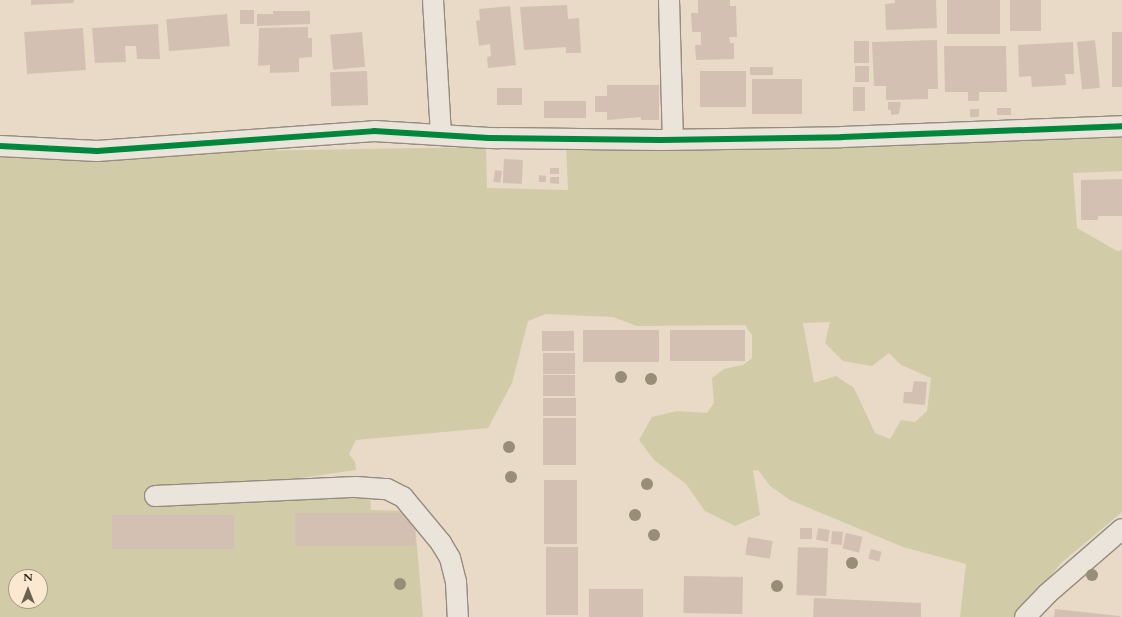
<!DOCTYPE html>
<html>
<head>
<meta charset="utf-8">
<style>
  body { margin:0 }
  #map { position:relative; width:1122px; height:617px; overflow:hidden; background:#e8dac6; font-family:Cardo,serif }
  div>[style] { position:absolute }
  .green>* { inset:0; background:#d1cca7 }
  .building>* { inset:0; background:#d4c0b2; transform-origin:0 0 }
  .roads { filter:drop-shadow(1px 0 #958c7f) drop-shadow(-1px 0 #958c7f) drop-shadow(0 1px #958c7f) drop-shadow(0 -1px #958c7f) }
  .minor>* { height:20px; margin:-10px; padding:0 10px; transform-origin:10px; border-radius:10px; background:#ebe4da }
  .cycleway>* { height:6px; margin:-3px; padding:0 3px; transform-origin:3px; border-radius:3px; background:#00873e }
  .trees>* { width:12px; height:12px; margin:-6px; border-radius:50%; background:#988e77 }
  span { translate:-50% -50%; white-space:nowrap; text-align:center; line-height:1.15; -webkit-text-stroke:3px #fae8d0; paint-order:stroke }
  .north { position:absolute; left:8px; top:569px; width:40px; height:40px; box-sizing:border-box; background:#fae8d0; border:1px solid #a69784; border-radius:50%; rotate:0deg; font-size:11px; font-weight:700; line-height:16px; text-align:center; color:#291e11 }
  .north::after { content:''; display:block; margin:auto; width:14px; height:18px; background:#6c6050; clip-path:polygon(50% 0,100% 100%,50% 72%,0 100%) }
</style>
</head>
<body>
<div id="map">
  <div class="green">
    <i style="clip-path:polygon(evenodd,1122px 135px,1122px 171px,1073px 173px,1077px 228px,1117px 251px,1122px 250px,1122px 512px,1061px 563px,1017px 617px,960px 617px,966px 564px,903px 547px,790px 500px,770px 486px,759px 471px,753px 470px,760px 515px,735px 526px,705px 511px,686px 484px,654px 460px,639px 440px,652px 417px,677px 411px,707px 413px,714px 403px,712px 378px,724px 369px,743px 365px,752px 358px,752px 335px,745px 325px,637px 326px,613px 317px,546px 314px,528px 321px,512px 383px,488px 428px,356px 440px,349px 454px,355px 462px,356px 470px,238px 487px,370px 492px,371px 510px,414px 511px,423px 617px,0 617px,0 155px,486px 147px,487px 188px,568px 190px,566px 146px,1122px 135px,830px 322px,825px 343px,843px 361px,872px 366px,889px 353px,901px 365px,931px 378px,927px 411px,915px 422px,901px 420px,890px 439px,875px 433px,854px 388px,836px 376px,814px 383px,803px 323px,830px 322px,1122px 135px,16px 577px,40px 577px,40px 601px,16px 601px,16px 577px)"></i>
  </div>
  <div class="building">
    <i style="clip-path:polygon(31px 0,74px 0,73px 3px,31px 5px)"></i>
    <i style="clip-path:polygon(698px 0,730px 0,730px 6px,736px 6px,737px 37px,729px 37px,730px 43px,734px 43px,734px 59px,696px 60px,695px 45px,701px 45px,701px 32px,692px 32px,691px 13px,698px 13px)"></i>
    <i style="clip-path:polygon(895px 0,936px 0,937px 28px,886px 30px,885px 4px,895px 3px)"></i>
    <i style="left:947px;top:0;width:53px;height:34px"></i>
    <i style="left:1010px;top:0;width:31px;height:31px"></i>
    <i style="clip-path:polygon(567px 5px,568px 19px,579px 18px,581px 53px,566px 53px,566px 47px,524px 50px,520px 7px)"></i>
    <i style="clip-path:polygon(510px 6px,516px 65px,488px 68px,487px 57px,491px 56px,490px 44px,479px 46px,476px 21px,480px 20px,479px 9px)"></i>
    <i style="left:254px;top:10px;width:14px;height:14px;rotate:90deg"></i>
    <i style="clip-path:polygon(273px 11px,310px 11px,310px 24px,257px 26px,257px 14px,273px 14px)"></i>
    <i style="left:227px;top:14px;width:32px;height:61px;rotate:85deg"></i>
    <i style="clip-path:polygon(158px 24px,160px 59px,137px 59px,136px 46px,125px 46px,126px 62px,95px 63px,92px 28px)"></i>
    <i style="clip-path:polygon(308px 27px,308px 38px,312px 38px,312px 57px,299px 58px,299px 72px,270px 73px,270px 65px,258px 66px,259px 28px)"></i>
    <i style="left:83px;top:28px;width:42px;height:59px;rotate:86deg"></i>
    <i style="left:362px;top:32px;width:35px;height:32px;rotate:85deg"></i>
    <i style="left:1122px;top:32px;width:55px;height:10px;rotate:90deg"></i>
    <i style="clip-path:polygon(937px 40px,938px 89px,928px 89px,928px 99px,886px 100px,886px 86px,874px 86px,872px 42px)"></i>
    <i style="left:1095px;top:40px;width:48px;height:18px;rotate:84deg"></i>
    <i style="left:854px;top:41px;width:15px;height:22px"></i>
    <i style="clip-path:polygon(1073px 42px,1074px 74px,1065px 74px,1066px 85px,1032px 87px,1031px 76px,1019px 77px,1018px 45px)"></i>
    <i style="clip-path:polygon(944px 46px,1006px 46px,1007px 92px,979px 92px,979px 101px,968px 101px,968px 92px,945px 92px)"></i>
    <i style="left:855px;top:66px;width:14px;height:16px"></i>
    <i style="left:750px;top:67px;width:23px;height:8px"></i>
    <i style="left:367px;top:71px;width:34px;height:37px;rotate:88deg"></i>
    <i style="left:700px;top:71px;width:46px;height:36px"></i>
    <i style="left:752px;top:79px;width:50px;height:35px"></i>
    <i style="clip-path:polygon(607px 85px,659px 85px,659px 120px,641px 120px,641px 117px,607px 120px,607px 112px,595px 112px,595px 96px,607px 96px)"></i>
    <i style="left:865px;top:87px;width:24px;height:12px;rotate:90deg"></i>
    <i style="left:497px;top:88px;width:25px;height:17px"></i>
    <i style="left:544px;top:101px;width:42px;height:17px"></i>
    <i style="clip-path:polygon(888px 102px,901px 102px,899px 114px,891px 115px,891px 110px,888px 110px)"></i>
    <i style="left:997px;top:108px;width:14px;height:7px"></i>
    <i style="left:970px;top:109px;width:9px;height:8px"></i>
    <i style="left:504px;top:159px;width:19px;height:24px;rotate:3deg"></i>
    <i style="left:550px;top:168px;width:9px;height:6px"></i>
    <i style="left:495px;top:170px;width:7px;height:12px;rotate:8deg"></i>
    <i style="clip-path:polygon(539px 175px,546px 176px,546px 182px,539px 182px)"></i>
    <i style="clip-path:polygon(550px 177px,559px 177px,559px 184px,550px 183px)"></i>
    <i style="clip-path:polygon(1122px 179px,1122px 216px,1098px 216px,1098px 220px,1081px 220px,1081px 180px)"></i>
    <i style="left:659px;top:330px;width:32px;height:76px;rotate:90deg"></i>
    <i style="left:745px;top:330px;width:31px;height:75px;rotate:90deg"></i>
    <i style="left:542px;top:331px;width:32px;height:20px"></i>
    <i style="left:543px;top:353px;width:32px;height:21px"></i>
    <i style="left:543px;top:375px;width:32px;height:21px"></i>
    <i style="clip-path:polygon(914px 381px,927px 382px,925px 405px,903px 403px,904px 392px,912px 392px)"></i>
    <i style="left:543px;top:398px;width:33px;height:18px"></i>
    <i style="left:543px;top:418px;width:33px;height:47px"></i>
    <i style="left:544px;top:480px;width:33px;height:64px"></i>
    <i style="left:415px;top:513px;width:33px;height:120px;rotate:90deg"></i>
    <i style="left:234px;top:515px;width:34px;height:122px;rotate:90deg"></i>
    <i style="left:800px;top:528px;width:12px;height:11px"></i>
    <i style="left:818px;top:528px;width:12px;height:12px;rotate:9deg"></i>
    <i style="left:832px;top:531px;width:11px;height:13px;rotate:5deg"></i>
    <i style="left:846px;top:533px;width:17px;height:16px;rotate:13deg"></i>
    <i style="left:748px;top:537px;width:25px;height:18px;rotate:9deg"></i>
    <i style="left:546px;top:547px;width:32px;height:68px"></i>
    <i style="left:798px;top:547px;width:30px;height:48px;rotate:2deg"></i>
    <i style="left:871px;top:549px;width:11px;height:10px;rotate:15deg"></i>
    <i style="left:684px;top:576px;width:59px;height:37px;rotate:1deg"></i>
    <i style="left:589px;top:589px;width:54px;height:28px"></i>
    <i style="clip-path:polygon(814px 598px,921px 603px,921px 617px,813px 617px)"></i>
    <i style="clip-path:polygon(1055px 609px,1120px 616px,1120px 617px,1054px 617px)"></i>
  </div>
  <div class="roads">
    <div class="minor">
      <i style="left:433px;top:0;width:134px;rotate:86.6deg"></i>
      <i style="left:669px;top:0;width:139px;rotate:88.4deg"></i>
      <i style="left:0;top:146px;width:97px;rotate:3deg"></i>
      <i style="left:97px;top:151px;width:278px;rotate:-4.1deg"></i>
      <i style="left:374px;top:131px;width:115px;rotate:3.5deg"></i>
      <i style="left:489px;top:138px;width:172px;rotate:0.7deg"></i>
      <i style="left:661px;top:140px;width:181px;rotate:-0.9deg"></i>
      <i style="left:842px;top:137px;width:280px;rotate:-2.2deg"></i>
      <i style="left:155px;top:496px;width:201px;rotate:-2.6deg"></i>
      <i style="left:356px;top:487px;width:31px;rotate:4deg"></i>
      <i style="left:387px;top:489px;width:18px;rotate:27deg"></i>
      <i style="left:403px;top:497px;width:60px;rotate:50.4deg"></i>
      <i style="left:441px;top:543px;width:17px;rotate:59deg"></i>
      <i style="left:450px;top:558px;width:25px;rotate:76deg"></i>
      <i style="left:456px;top:582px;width:35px;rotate:87deg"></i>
      <i style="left:1025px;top:617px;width:32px;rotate:-46deg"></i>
      <i style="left:1047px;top:594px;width:99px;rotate:-40.9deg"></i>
    </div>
  </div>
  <div class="cycleway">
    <i style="left:0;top:146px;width:97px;rotate:3deg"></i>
    <i style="left:97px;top:151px;width:278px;rotate:-4.1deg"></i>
    <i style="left:374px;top:131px;width:115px;rotate:3.5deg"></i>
    <i style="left:489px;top:138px;width:172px;rotate:0.7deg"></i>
    <i style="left:661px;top:140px;width:181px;rotate:-0.9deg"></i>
    <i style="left:842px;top:137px;width:280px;rotate:-2.2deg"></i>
  </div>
  <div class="trees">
    <i style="left:621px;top:377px"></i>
    <i style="left:651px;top:379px"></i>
    <i style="left:509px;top:447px"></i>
    <i style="left:511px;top:477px"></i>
    <i style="left:647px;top:484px"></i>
    <i style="left:635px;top:515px"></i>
    <i style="left:654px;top:535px"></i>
    <i style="left:852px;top:563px"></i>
    <i style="left:1092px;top:575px"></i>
    <i style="left:400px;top:584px"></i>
    <i style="left:777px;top:586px"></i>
  </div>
  <div class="north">N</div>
</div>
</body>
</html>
